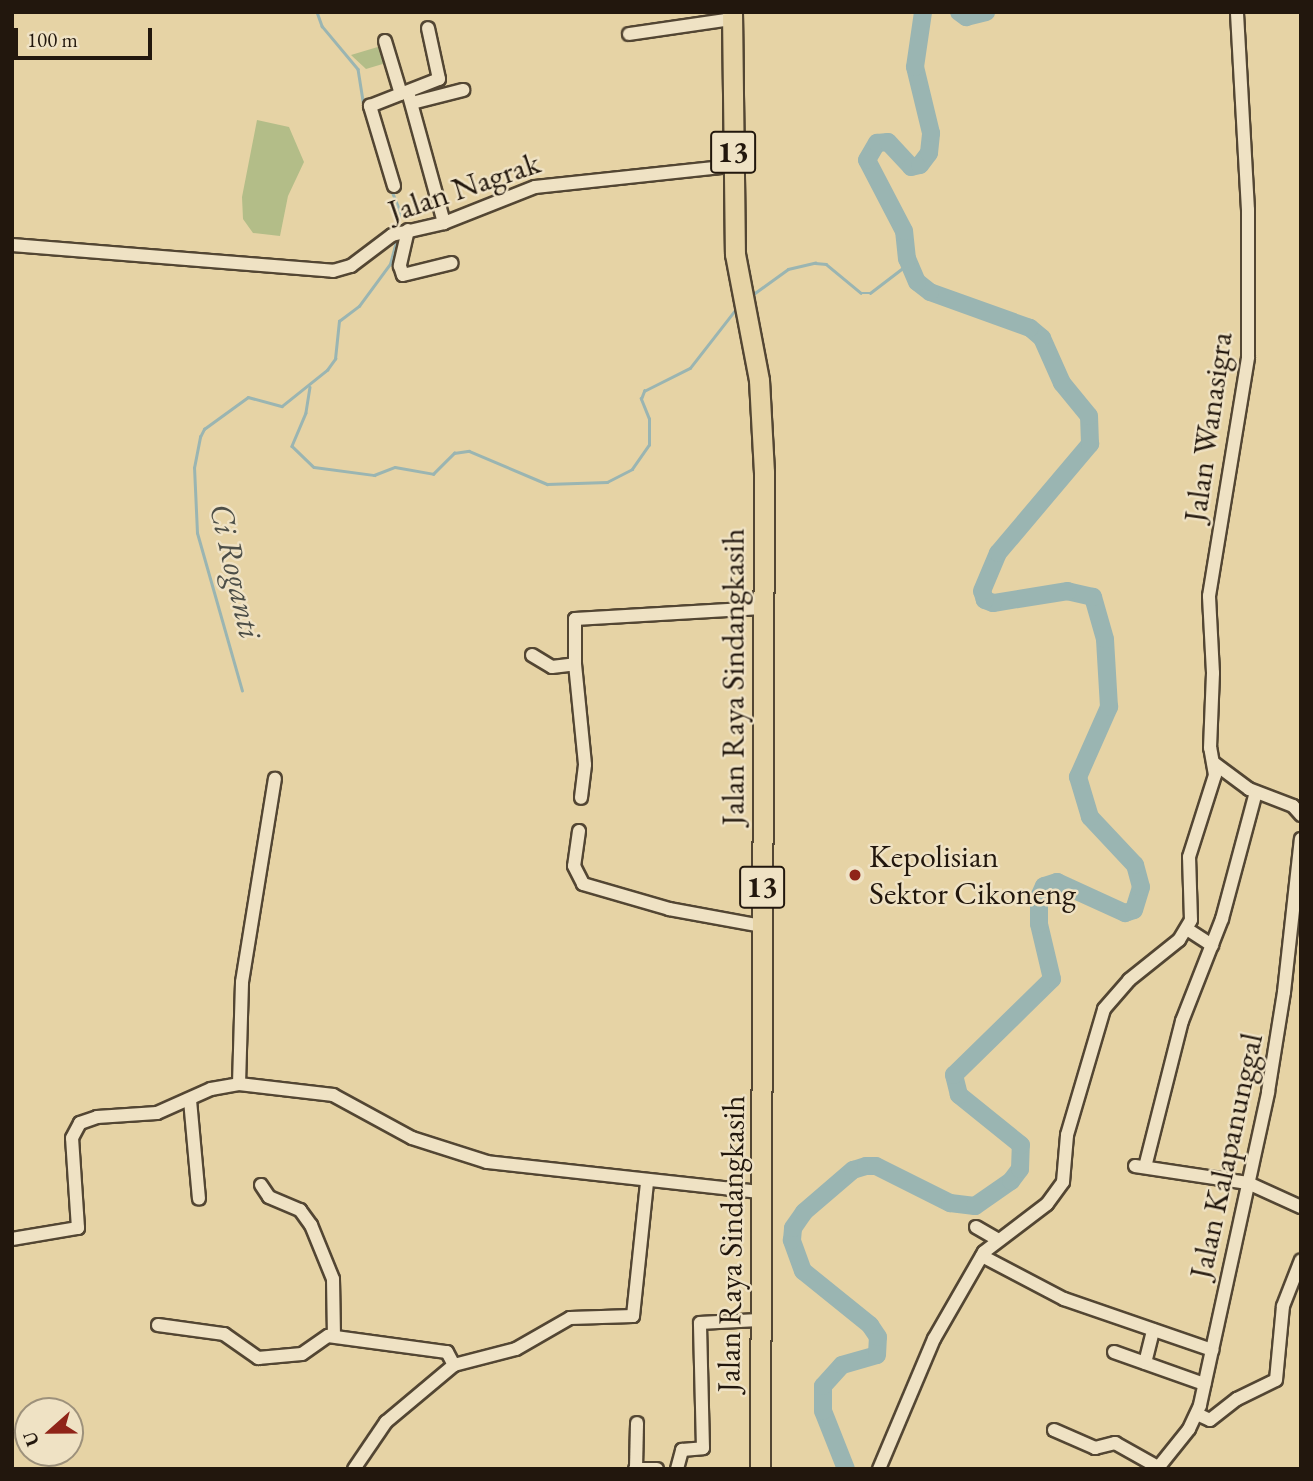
<!DOCTYPE html>
<html>
<head>
<meta charset="utf-8">
<style>
  body { margin:0 }
  #map { position:relative; width:1313px; height:1481px; overflow:hidden; background:#e6d3a5; font-family:"EB Garamond",serif }
  div>[style] { position:absolute }
  .green>* { inset:0; background:#b3bd88 }
  .stream>* { height:2.5px; margin:-1.25px; padding:0 1.25px; transform-origin:1.25px; border-radius:1.25px; background:#9ab5b2 }
  .river>* { height:18px; margin:-9px; padding:0 9px; transform-origin:9px; border-radius:9px; background:#9ab5b2 }
  .roads { filter:drop-shadow(2px 0 #534633) drop-shadow(-2px 0 #534633) drop-shadow(0 2px #534633) drop-shadow(0 -2px #534633) }
  .minor>* { height:12px; margin:-6px; padding:0 6px; transform-origin:6px; border-radius:6px; background:#efe2c4 }
  .highway>* { height:19px; margin:-9.5px; padding:0 9.5px; transform-origin:9.5px; border-radius:9.5px; background:#e6d3a5 }
  .dots>* { width:19px; height:19px; translate:-50% -50%; box-sizing:border-box; border:4px solid #efe2c4; border-radius:50% }
  span { translate:-50% -50%; white-space:nowrap; text-align:center; line-height:1.15; -webkit-text-stroke:5px #efe2c4; paint-order:stroke }
  .shield-label span { padding:2px 5px; background:#efe2c4; border:2px solid; border-radius:5px; -webkit-text-stroke-width:0 }
  .shield-label { font-size:30px; color:#22170d; font-weight:700 }
  .street-label { font-size:32px; color:#22170d }
  .poi-label { font-size:32px; color:#22170d }
  .left { translate:0 -50%; text-align:left }
  .water-label { font-size:33px; color:#4c4e47; font-style:italic }
  .frame { position:absolute; inset:0; border:14px solid #22170d; pointer-events:none }
  .north { position:absolute; left:14px; top:1397px; width:70px; height:70px; box-sizing:border-box; background:#efe2c4; border:2px solid #9d917b; border-radius:50%; rotate:249deg; font-size:19px; font-weight:700; line-height:28px; text-align:center; color:#22170d }
  .north::after { content:''; display:block; margin:auto; width:24px; height:32px; background:#8f2418; clip-path:polygon(50% 0,100% 100%,50% 72%,0 100%) }
  .scale { position:absolute; left:14px; top:28px; width:138px; height:32px; box-sizing:border-box; border:4px solid #22170d; border-top:0; padding-left:9px; font-size:21px; line-height:24px; white-space:nowrap; color:#22170d; -webkit-text-stroke:5px #efe2c4; paint-order:stroke }
</style>
</head>
<body>
<div id="map">
  <div class="green">
    <i style="clip-path:polygon(381px 46px,386px 63px,366px 69px,351px 55px)"></i>
    <i style="clip-path:polygon(257px 120px,289px 127px,304px 162px,288px 196px,280px 236px,253px 233px,243px 219px,242px 197px)"></i>
  </div>
  <div class="stream">
    <i style="left:317px;top:12px;width:15px;rotate:70deg"></i>
    <i style="left:322px;top:26px;width:56px;rotate:50.1deg"></i>
    <i style="left:358px;top:69px;width:36px;rotate:81deg"></i>
    <i style="left:392px;top:191px;width:22px;rotate:68deg"></i>
    <i style="left:400px;top:211px;width:17px;rotate:97deg"></i>
    <i style="left:752px;top:295px;width:44px;rotate:-35.8deg"></i>
    <i style="left:788px;top:269px;width:28px;rotate:-13deg"></i>
    <i style="left:815px;top:263px;width:11px;rotate:5deg"></i>
    <i style="left:826px;top:264px;width:45px;rotate:39.6deg"></i>
    <i style="left:861px;top:293px;width:9px"></i>
    <i style="left:870px;top:293px;width:48px;rotate:-37.3deg"></i>
    <i style="left:310px;top:387px;width:26px;rotate:99deg"></i>
    <i style="left:306px;top:413px;width:36px;rotate:113deg"></i>
    <i style="left:292px;top:446px;width:30px;rotate:44deg"></i>
    <i style="left:314px;top:467px;width:61px;rotate:7.6deg"></i>
    <i style="left:374px;top:475px;width:22px;rotate:-21deg"></i>
    <i style="left:395px;top:467px;width:39px;rotate:10deg"></i>
    <i style="left:433px;top:474px;width:30px;rotate:-45deg"></i>
    <i style="left:454px;top:453px;width:15px;rotate:-8deg"></i>
    <i style="left:469px;top:451px;width:85px;rotate:22.9deg"></i>
    <i style="left:547px;top:484px;width:60px;rotate:-1.9deg"></i>
    <i style="left:607px;top:482px;width:28px;rotate:-27deg"></i>
    <i style="left:632px;top:469px;width:29px;rotate:-55deg"></i>
    <i style="left:649px;top:445px;width:26px;rotate:-90deg"></i>
    <i style="left:649px;top:419px;width:22px;rotate:-112deg"></i>
    <i style="left:641px;top:399px;width:9px;rotate:-69deg"></i>
    <i style="left:644px;top:391px;width:51px;rotate:-26.6deg"></i>
    <i style="left:690px;top:368px;width:75px;rotate:-52.1deg"></i>
    <i style="left:242px;top:691px;width:164px;rotate:-105.9deg"></i>
    <i style="left:197px;top:533px;width:65px;rotate:-92.6deg"></i>
    <i style="left:194px;top:468px;width:32px;rotate:-79deg"></i>
    <i style="left:200px;top:437px;width:9px;rotate:-63deg"></i>
    <i style="left:204px;top:429px;width:54px;rotate:-36deg"></i>
    <i style="left:248px;top:397px;width:35px;rotate:15deg"></i>
    <i style="left:282px;top:406px;width:58px;rotate:-38.7deg"></i>
    <i style="left:327px;top:370px;width:14px;rotate:-54deg"></i>
    <i style="left:335px;top:359px;width:38px;rotate:-84deg"></i>
    <i style="left:339px;top:321px;width:25px;rotate:-37deg"></i>
    <i style="left:359px;top:306px;width:52px;rotate:-53.6deg"></i>
    <i style="left:390px;top:264px;width:27px;rotate:-75deg"></i>
  </div>
  <div class="river">
    <i style="left:959px;top:12px;width:9px;rotate:36deg"></i>
    <i style="left:966px;top:17px;width:21px;rotate:-14deg"></i>
    <i style="left:846px;top:1469px;width:62px;rotate:-111.6deg"></i>
    <i style="left:823px;top:1411px;width:25px;rotate:-90deg"></i>
    <i style="left:823px;top:1386px;width:28px;rotate:-48deg"></i>
    <i style="left:842px;top:1365px;width:36px;rotate:-16deg"></i>
    <i style="left:877px;top:1355px;width:18px;rotate:-87deg"></i>
    <i style="left:878px;top:1337px;width:14px;rotate:-124deg"></i>
    <i style="left:870px;top:1325px;width:86px;rotate:-141.1deg"></i>
    <i style="left:803px;top:1271px;width:33px;rotate:-110deg"></i>
    <i style="left:792px;top:1240px;width:12px;rotate:-85deg"></i>
    <i style="left:793px;top:1228px;width:19px;rotate:-55deg"></i>
    <i style="left:804px;top:1212px;width:65px;rotate:-40.6deg"></i>
    <i style="left:853px;top:1170px;width:14px;rotate:-17deg"></i>
    <i style="left:866px;top:1166px;width:10px"></i>
    <i style="left:876px;top:1166px;width:83px;rotate:26.6deg"></i>
    <i style="left:950px;top:1203px;width:25px;rotate:7deg"></i>
    <i style="left:975px;top:1206px;width:44px;rotate:-34.8deg"></i>
    <i style="left:1011px;top:1181px;width:15px;rotate:-53deg"></i>
    <i style="left:1020px;top:1169px;width:24px;rotate:-88deg"></i>
    <i style="left:1021px;top:1145px;width:80px;rotate:-141.1deg"></i>
    <i style="left:959px;top:1095px;width:21px;rotate:-104deg"></i>
    <i style="left:954px;top:1075px;width:137px;rotate:-44.4deg"></i>
    <i style="left:1052px;top:979px;width:57px;rotate:-103.3deg"></i>
    <i style="left:1039px;top:924px;width:27px;rotate:-90deg"></i>
    <i style="left:1039px;top:897px;width:12px;rotate:-66deg"></i>
    <i style="left:1044px;top:886px;width:14px;rotate:-17deg"></i>
    <i style="left:1057px;top:882px;width:75px;rotate:24.5deg"></i>
    <i style="left:1125px;top:913px;width:9px;rotate:-18deg"></i>
    <i style="left:1134px;top:910px;width:24px;rotate:-73deg"></i>
    <i style="left:1141px;top:887px;width:23px;rotate:-105deg"></i>
    <i style="left:1135px;top:865px;width:66px;rotate:-133.2deg"></i>
    <i style="left:1090px;top:817px;width:42px;rotate:-106.7deg"></i>
    <i style="left:1078px;top:777px;width:77px;rotate:-66.1deg"></i>
    <i style="left:1109px;top:707px;width:68px;rotate:-93.4deg"></i>
    <i style="left:1105px;top:639px;width:44px;rotate:-105.9deg"></i>
    <i style="left:1093px;top:597px;width:26px;rotate:-167deg"></i>
    <i style="left:1068px;top:591px;width:76px;rotate:170.9deg"></i>
    <i style="left:993px;top:603px;width:9px;rotate:-159deg"></i>
    <i style="left:985px;top:600px;width:9px;rotate:-108deg"></i>
    <i style="left:982px;top:591px;width:41px;rotate:-67.2deg"></i>
    <i style="left:998px;top:553px;width:143px;rotate:-49.8deg"></i>
    <i style="left:1090px;top:444px;width:28px;rotate:-92deg"></i>
    <i style="left:1089px;top:416px;width:43px;rotate:-129.3deg"></i>
    <i style="left:1062px;top:383px;width:49px;rotate:-114deg"></i>
    <i style="left:1042px;top:338px;width:16px;rotate:-140deg"></i>
    <i style="left:1030px;top:328px;width:106px;rotate:-160.2deg"></i>
    <i style="left:930px;top:292px;width:16px;rotate:-142deg"></i>
    <i style="left:917px;top:282px;width:25px;rotate:-113deg"></i>
    <i style="left:907px;top:259px;width:28px;rotate:-96deg"></i>
    <i style="left:904px;top:231px;width:80px;rotate:-117.5deg"></i>
    <i style="left:867px;top:160px;width:20px;rotate:-60deg"></i>
    <i style="left:877px;top:143px;width:11px;rotate:-5deg"></i>
    <i style="left:888px;top:142px;width:34px;rotate:47deg"></i>
    <i style="left:911px;top:167px;width:9px;rotate:-13deg"></i>
    <i style="left:920px;top:165px;width:15px;rotate:-53deg"></i>
    <i style="left:929px;top:153px;width:20px;rotate:-84deg"></i>
    <i style="left:931px;top:133px;width:68px;rotate:-103.6deg"></i>
    <i style="left:915px;top:67px;width:56px;rotate:-81.7deg"></i>
  </div>
  <div class="roads">
    <div class="minor">
      <i style="left:629px;top:34px;width:104px;rotate:-8.3deg"></i>
      <i style="left:385px;top:41px;width:55px;rotate:73.2deg"></i>
      <i style="left:408px;top:92px;width:136px;rotate:74.6deg"></i>
      <i style="left:412px;top:103px;width:53px;rotate:-14.3deg"></i>
      <i style="left:394px;top:186px;width:84px;rotate:-106.7deg"></i>
      <i style="left:370px;top:106px;width:74px;rotate:-21.4deg"></i>
      <i style="left:439px;top:79px;width:52px;rotate:-102.2deg"></i>
      <i style="left:408px;top:230px;width:37px;rotate:103deg"></i>
      <i style="left:400px;top:266px;width:9px;rotate:72deg"></i>
      <i style="left:403px;top:275px;width:50px;rotate:-13.8deg"></i>
      <i style="left:12px;top:245px;width:322px;rotate:4.6deg"></i>
      <i style="left:333px;top:271px;width:19px;rotate:-16deg"></i>
      <i style="left:351px;top:266px;width:51px;rotate:-37.1deg"></i>
      <i style="left:392px;top:235px;width:53px;rotate:-13deg"></i>
      <i style="left:444px;top:223px;width:98px;rotate:-21.6deg"></i>
      <i style="left:535px;top:187px;width:199px;rotate:-6.1deg"></i>
      <i style="left:532px;top:655px;width:23px;rotate:31deg"></i>
      <i style="left:552px;top:667px;width:23px;rotate:-7deg"></i>
      <i style="left:575px;top:664px;width:45px;rotate:-90deg"></i>
      <i style="left:575px;top:619px;width:187px;rotate:-3.4deg"></i>
      <i style="left:575px;top:664px;width:101px;rotate:84.3deg"></i>
      <i style="left:585px;top:765px;width:33px;rotate:97deg"></i>
      <i style="left:1214px;top:763px;width:44px;rotate:36.6deg"></i>
      <i style="left:1249px;top:789px;width:47px;rotate:21.1deg"></i>
      <i style="left:1293px;top:806px;width:12px;rotate:48deg"></i>
      <i style="left:579px;top:831px;width:35px;rotate:98deg"></i>
      <i style="left:574px;top:866px;width:20px;rotate:63deg"></i>
      <i style="left:583px;top:884px;width:90px;rotate:16.2deg"></i>
      <i style="left:669px;top:909px;width:95px;rotate:10.4deg"></i>
      <i style="left:1187px;top:929px;width:30px;rotate:33deg"></i>
      <i style="left:239px;top:1084px;width:102px;rotate:-88.3deg"></i>
      <i style="left:242px;top:982px;width:206px;rotate:-80.8deg"></i>
      <i style="left:190px;top:1100px;width:99px;rotate:84.8deg"></i>
      <i style="left:1135px;top:1166px;width:114px;rotate:8.6deg"></i>
      <i style="left:1248px;top:1183px;width:58px;rotate:24.4deg"></i>
      <i style="left:1145px;top:1167px;width:151px;rotate:-75.8deg"></i>
      <i style="left:1182px;top:1021px;width:110px;rotate:-68.6deg"></i>
      <i style="left:1222px;top:919px;width:131px;rotate:-75deg"></i>
      <i style="left:261px;top:1185px;width:14px;rotate:56deg"></i>
      <i style="left:269px;top:1197px;width:34px;rotate:23deg"></i>
      <i style="left:300px;top:1210px;width:19px;rotate:54deg"></i>
      <i style="left:311px;top:1225px;width:58px;rotate:67.8deg"></i>
      <i style="left:333px;top:1279px;width:57px;rotate:89deg"></i>
      <i style="left:976px;top:1227px;width:24px;rotate:30deg"></i>
      <i style="left:12px;top:1239px;width:67px;rotate:-9.5deg"></i>
      <i style="left:78px;top:1228px;width:90px;rotate:-93.8deg"></i>
      <i style="left:72px;top:1138px;width:17px;rotate:-62deg"></i>
      <i style="left:80px;top:1123px;width:18px;rotate:-19deg"></i>
      <i style="left:97px;top:1117px;width:60px;rotate:-3.8deg"></i>
      <i style="left:157px;top:1113px;width:59px;rotate:-24deg"></i>
      <i style="left:211px;top:1089px;width:28px;rotate:-10deg"></i>
      <i style="left:239px;top:1084px;width:95px;rotate:6.7deg"></i>
      <i style="left:333px;top:1095px;width:90px;rotate:28.6deg"></i>
      <i style="left:412px;top:1138px;width:79px;rotate:17.7deg"></i>
      <i style="left:487px;top:1162px;width:275px;rotate:6.3deg"></i>
      <i style="left:982px;top:1256px;width:93px;rotate:27.7deg"></i>
      <i style="left:1064px;top:1299px;width:157px;rotate:19deg"></i>
      <i style="left:158px;top:1325px;width:67px;rotate:7.8deg"></i>
      <i style="left:224px;top:1334px;width:42px;rotate:35.2deg"></i>
      <i style="left:258px;top:1358px;width:44px;rotate:-5.2deg"></i>
      <i style="left:302px;top:1354px;width:32px;rotate:-35deg"></i>
      <i style="left:328px;top:1336px;width:120px;rotate:7.7deg"></i>
      <i style="left:447px;top:1352px;width:15px;rotate:62deg"></i>
      <i style="left:1114px;top:1352px;width:96px;rotate:19.6deg"></i>
      <i style="left:1145px;top:1363px;width:34px;rotate:-76deg"></i>
      <i style="left:1197px;top:1414px;width:14px;rotate:25deg"></i>
      <i style="left:1210px;top:1420px;width:34px;rotate:-38deg"></i>
      <i style="left:1237px;top:1399px;width:43px;rotate:-26deg"></i>
      <i style="left:1276px;top:1380px;width:74px;rotate:-84.6deg"></i>
      <i style="left:1283px;top:1306px;width:49px;rotate:-68.6deg"></i>
      <i style="left:1054px;top:1430px;width:45px;rotate:23.7deg"></i>
      <i style="left:1095px;top:1448px;width:21px;rotate:-14deg"></i>
      <i style="left:1115px;top:1443px;width:49px;rotate:29.2deg"></i>
      <i style="left:636px;top:1468px;width:45px;rotate:-88.7deg"></i>
      <i style="left:354px;top:1469px;width:57px;rotate:-55.8deg"></i>
      <i style="left:386px;top:1422px;width:89px;rotate:-40deg"></i>
      <i style="left:454px;top:1365px;width:64px;rotate:-14.5deg"></i>
      <i style="left:516px;top:1349px;width:62px;rotate:-29.9deg"></i>
      <i style="left:570px;top:1318px;width:63px;rotate:-1.8deg"></i>
      <i style="left:633px;top:1316px;width:134px;rotate:-84deg"></i>
      <i style="left:635px;top:1469px;width:22px"></i>
      <i style="left:677px;top:1469px;width:20px;rotate:-75deg"></i>
      <i style="left:682px;top:1450px;width:21px;rotate:-5deg"></i>
      <i style="left:703px;top:1448px;width:125px;rotate:-91.4deg"></i>
      <i style="left:700px;top:1323px;width:58px;rotate:-3deg"></i>
      <i style="left:879px;top:1469px;width:141px;rotate:-67.1deg"></i>
      <i style="left:934px;top:1339px;width:100px;rotate:-60.1deg"></i>
      <i style="left:984px;top:1252px;width:79px;rotate:-37.3deg"></i>
      <i style="left:1047px;top:1204px;width:27px;rotate:-54deg"></i>
      <i style="left:1063px;top:1182px;width:47px;rotate:-85.1deg"></i>
      <i style="left:1067px;top:1135px;width:131px;rotate:-73.6deg"></i>
      <i style="left:1104px;top:1009px;width:38px;rotate:-49deg"></i>
      <i style="left:1129px;top:980px;width:64px;rotate:-38.7deg"></i>
      <i style="left:1179px;top:940px;width:23px;rotate:-59deg"></i>
      <i style="left:1191px;top:920px;width:63px;rotate:-91.8deg"></i>
      <i style="left:1189px;top:857px;width:86px;rotate:-72.4deg"></i>
      <i style="left:1215px;top:775px;width:27px;rotate:-100deg"></i>
      <i style="left:1210px;top:748px;width:75px;rotate:-87.7deg"></i>
      <i style="left:1213px;top:673px;width:77px;rotate:-93deg"></i>
      <i style="left:1209px;top:596px;width:242px;rotate:-80.7deg"></i>
      <i style="left:1248px;top:357px;width:147px;rotate:-90deg"></i>
      <i style="left:1248px;top:210px;width:198px;rotate:-93.2deg"></i>
      <i style="left:1157px;top:1469px;width:51px;rotate:-51.3deg"></i>
      <i style="left:1189px;top:1429px;width:26px;rotate:-65deg"></i>
      <i style="left:1200px;top:1405px;width:320px;rotate:-77.7deg"></i>
      <i style="left:1268px;top:1092px;width:101px;rotate:-80.9deg"></i>
      <i style="left:1284px;top:992px;width:154px;rotate:-83.7deg"></i>
    </div>
    <div class="highway">
      <i style="left:732px;top:12px;width:242px;rotate:89.3deg"></i>
      <i style="left:735px;top:254px;width:128px;rotate:79.2deg"></i>
      <i style="left:759px;top:380px;width:92px;rotate:86.9deg"></i>
      <i style="left:764px;top:472px;width:997px;rotate:90.23deg"></i>
    </div>
  </div>
  <div class="dots">
    <i style="left:855px;top:875px;background:#8f2418"></i>
  </div>
  <div class="shield-label">
    <span style="left:733px;top:152px">13</span>
    <span style="left:762px;top:887px">13</span>
  </div>
  <div class="street-label">
    <span style="left:464px;top:187px;rotate:-19deg">Jalan Nagrak</span>
    <span style="left:1208px;top:427px;rotate:-82deg">Jalan Wanasigra</span>
    <span style="left:733px;top:677px;rotate:-90deg">Jalan Raya Sindangkasih</span>
    <span style="left:1226px;top:1156px;rotate:-78deg">Jalan Kalapanunggal</span>
    <span style="left:731px;top:1244px;rotate:-89deg">Jalan Raya Sindangkasih</span>
  </div>
  <div class="poi-label">
    <span class="left" style="left:869px;top:875px">Kepolisian<br>Sektor Cikoneng</span>
  </div>
  <div class="water-label">
    <span style="left:236px;top:571px;rotate:77deg">Ci Roganti</span>
  </div>
  <div class="frame"></div>
  <div class="north">U</div>
  <div class="scale">100 m</div>
</div>
</body>
</html>
